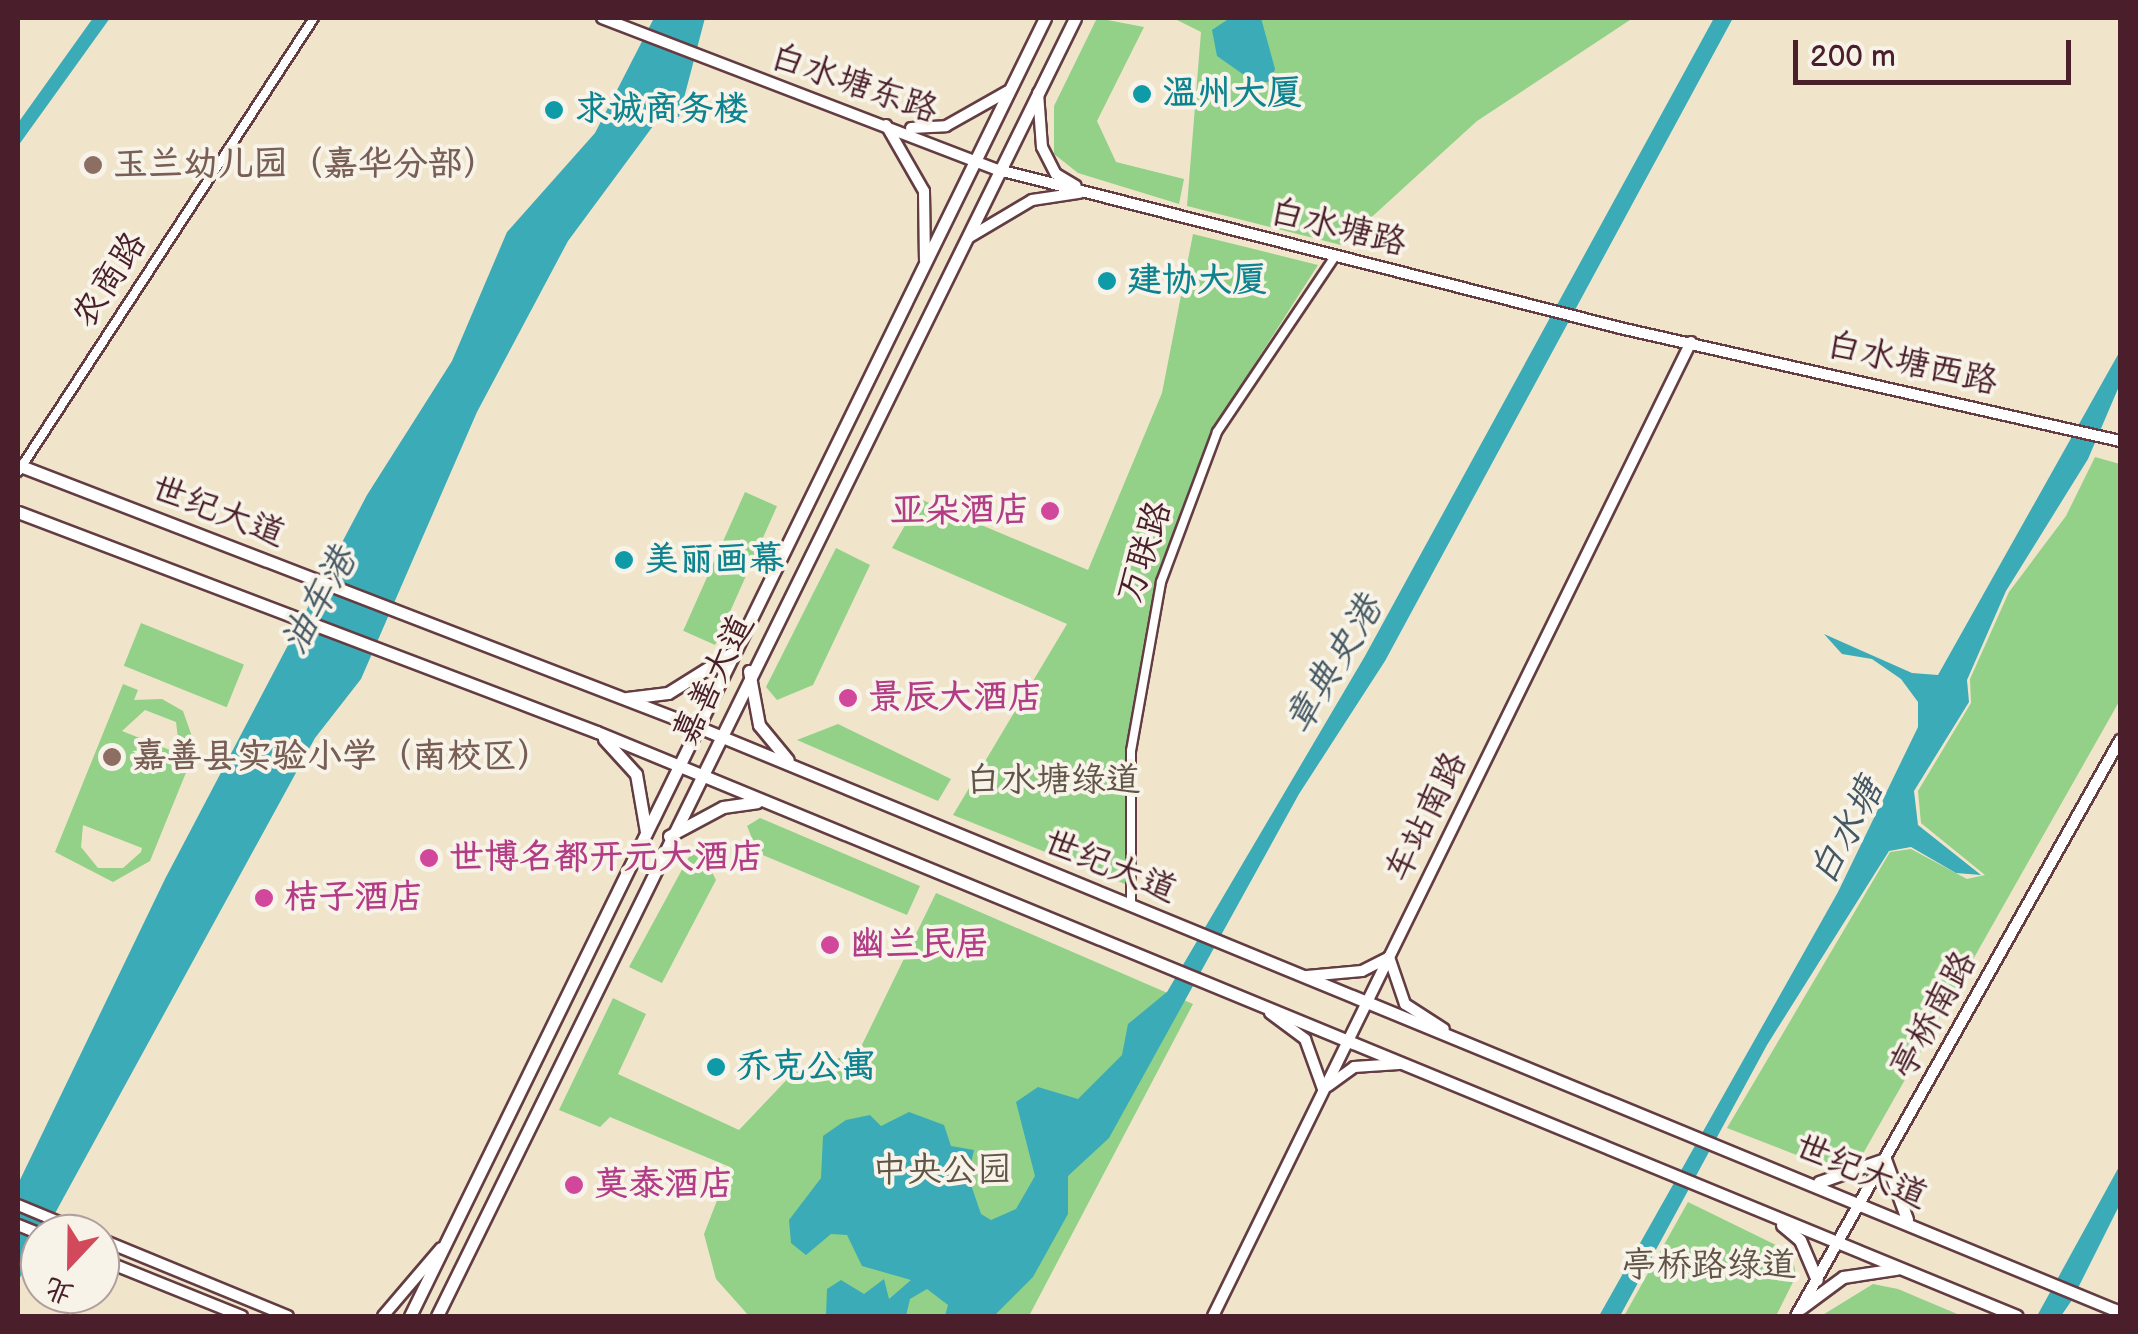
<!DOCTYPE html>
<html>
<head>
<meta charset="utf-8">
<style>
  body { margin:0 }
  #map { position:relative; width:2138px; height:1334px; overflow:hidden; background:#f0e5cb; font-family:"Balsamiq Sans","LXGW WenKai TC",sans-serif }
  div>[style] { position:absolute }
  .green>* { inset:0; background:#92d187; transform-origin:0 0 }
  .water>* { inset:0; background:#3babb7 }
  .roads { filter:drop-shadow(2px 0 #633d43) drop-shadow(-2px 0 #633d43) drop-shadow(0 2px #633d43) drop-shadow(0 -2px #633d43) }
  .street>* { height:8px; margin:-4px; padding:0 4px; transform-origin:4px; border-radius:4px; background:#fff }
  .secondary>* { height:10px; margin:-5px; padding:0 5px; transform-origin:5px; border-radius:5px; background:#fff }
  .primary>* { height:11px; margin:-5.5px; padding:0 5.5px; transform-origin:5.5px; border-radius:5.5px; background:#fff }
  .dots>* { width:28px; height:28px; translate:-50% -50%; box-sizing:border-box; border:5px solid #f7f3e8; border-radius:50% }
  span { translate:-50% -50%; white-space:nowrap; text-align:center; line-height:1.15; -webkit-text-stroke:8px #f7f3e8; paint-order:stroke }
  .street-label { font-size:35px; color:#4a1f2b }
  .culture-label { font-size:35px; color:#0d838f; font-weight:700 }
  .left { translate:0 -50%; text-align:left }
  .education-label { font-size:35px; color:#785e54; font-weight:700 }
  .hotel-label { font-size:35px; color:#b23c85; font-weight:700 }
  .right { translate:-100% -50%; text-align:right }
  .park-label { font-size:35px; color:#605447 }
  .water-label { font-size:38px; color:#445763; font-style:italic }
  .frame { position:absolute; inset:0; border:20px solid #4a1f2b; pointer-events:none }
  .north { position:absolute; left:20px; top:1214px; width:100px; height:100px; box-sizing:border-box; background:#f7f3e8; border:2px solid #b29e9c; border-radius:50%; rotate:202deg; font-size:28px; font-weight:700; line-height:40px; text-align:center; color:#4a1f2b }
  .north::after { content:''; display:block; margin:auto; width:35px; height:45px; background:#d1495b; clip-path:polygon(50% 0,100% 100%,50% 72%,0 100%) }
  .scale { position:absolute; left:1793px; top:40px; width:278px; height:45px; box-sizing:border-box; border:5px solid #4a1f2b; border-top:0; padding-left:12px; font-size:30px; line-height:35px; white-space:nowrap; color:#4a1f2b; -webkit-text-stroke:8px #f7f3e8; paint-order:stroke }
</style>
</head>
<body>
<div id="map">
  <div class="green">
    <i style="clip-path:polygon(1097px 18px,1144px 27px,1097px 121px,1116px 162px,1184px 179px,1179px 204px,1078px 173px,1054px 154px,1054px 106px)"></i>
    <i style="clip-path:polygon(1173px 18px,1633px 18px,1477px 121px,1341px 245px,1187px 206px,1201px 32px)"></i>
    <i style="clip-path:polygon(1193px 234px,1318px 265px,1213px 429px,1156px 579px,1126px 749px,1125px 884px,953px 815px,1067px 624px,892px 548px,920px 499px,1088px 570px,1162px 393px)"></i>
    <i style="clip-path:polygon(2095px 457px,2120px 464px,2120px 700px,1860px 1159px,1817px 1163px,1727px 1128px,1890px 852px,1911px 849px,1967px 879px,1985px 875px,1921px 823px,1918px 791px,1971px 703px,1970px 679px,2009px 592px,2066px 516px)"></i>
    <i style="left:745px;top:492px;width:35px;height:152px;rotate:24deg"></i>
    <i style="clip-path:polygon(836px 548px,870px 565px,813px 685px,777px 700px,766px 687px)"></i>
    <i style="left:141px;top:623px;width:111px;height:46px;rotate:22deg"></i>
    <i style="clip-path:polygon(evenodd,123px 684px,138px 690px,134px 700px,162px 699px,183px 711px,196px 748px,150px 861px,113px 882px,55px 852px,123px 684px,145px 710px,176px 722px,180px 754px,122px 731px,145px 710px,123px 684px,83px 825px,142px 848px,141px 852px,123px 868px,98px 868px,81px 847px,83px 825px)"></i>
    <i style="clip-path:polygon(838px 724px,951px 779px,938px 801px,797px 740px)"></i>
    <i style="clip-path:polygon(760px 818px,920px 886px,907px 915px,758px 853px,747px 826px)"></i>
    <i style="clip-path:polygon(697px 842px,716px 880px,662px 983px,629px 967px)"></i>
    <i style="clip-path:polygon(936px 893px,1193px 1004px,1029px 1316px,749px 1316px,716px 1279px,704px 1234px,730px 1167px,610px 1117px,600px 1127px,559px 1110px,613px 998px,646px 1014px,618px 1074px,739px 1130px,796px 1070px,858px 1053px)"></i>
    <i style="clip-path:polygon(1688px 1202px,1792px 1253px,1796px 1276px,1776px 1316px,1624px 1316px)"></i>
    <i style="clip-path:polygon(1873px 1284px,1898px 1289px,1962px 1316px,1821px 1316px)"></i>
  </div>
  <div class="water">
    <i style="clip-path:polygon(93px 18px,110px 18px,18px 146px,18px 123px)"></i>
    <i style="clip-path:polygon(654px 18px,705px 18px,679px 117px,659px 118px,568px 241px,477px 412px,361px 679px,315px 738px,18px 1281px,18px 1184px,165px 879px,367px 495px,452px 361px,507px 232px,595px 133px)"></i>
    <i style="clip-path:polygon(1230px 18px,1261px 18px,1275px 69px,1270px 82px,1254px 82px,1217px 56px,1212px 30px)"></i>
    <i style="clip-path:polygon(1714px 18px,1733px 18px,1385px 661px,1299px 794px,1109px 1138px,1068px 1176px,1068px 1214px,1033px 1277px,994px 1316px,945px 1316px,948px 1305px,927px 1289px,910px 1299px,906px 1316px,826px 1316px,827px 1289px,841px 1280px,864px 1294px,884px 1279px,889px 1299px,911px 1280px,862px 1266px,847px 1235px,831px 1234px,806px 1255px,791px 1243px,789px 1220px,821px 1178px,823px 1136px,846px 1120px,870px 1115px,881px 1126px,909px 1112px,944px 1125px,951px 1146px,974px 1150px,968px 1176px,981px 1214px,991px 1220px,1016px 1209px,1035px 1176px,1016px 1102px,1038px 1087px,1078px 1099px,1122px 1055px,1128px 1024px,1167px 992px,1365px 656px)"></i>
    <i style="clip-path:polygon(2120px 351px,2120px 384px,2088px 459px,2006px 591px,1967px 680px,1969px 702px,1914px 791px,1918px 825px,1981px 875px,1956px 873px,1911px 847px,1889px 851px,1767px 1045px,1620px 1316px,1599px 1316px,1838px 892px,1918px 727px,1918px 702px,1901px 679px,1872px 659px,1842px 654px,1824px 634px,1912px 673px,1938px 675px)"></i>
    <i style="clip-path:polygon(2120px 1165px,2120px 1204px,2072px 1300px,2061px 1316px,2037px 1316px)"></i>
  </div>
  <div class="roads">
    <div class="street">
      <i style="left:18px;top:472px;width:542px;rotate:-56.9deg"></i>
      <i style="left:1131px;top:904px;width:153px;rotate:-90deg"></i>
      <i style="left:1131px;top:751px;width:172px;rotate:-79.9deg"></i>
      <i style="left:1161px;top:582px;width:160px;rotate:-69.5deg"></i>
      <i style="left:1217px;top:432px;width:213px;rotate:-56.1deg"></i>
    </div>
    <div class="secondary">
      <i style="left:602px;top:18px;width:425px;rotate:21deg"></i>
      <i style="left:999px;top:170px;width:641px;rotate:14.27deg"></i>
      <i style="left:1620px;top:328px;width:513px;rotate:12.73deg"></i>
      <i style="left:1038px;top:93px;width:54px;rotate:85.8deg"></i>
      <i style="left:1042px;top:147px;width:30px;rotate:63deg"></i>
      <i style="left:1056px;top:174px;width:23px;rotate:31deg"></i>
      <i style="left:886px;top:125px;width:76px;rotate:60.1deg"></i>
      <i style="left:924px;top:191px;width:69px;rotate:89.2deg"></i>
      <i style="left:911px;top:128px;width:35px;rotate:-3deg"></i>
      <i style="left:946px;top:126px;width:71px;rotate:-29.4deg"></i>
      <i style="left:968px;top:238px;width:74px;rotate:-30.7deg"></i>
      <i style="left:1032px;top:200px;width:48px;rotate:-8.5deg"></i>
      <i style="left:1307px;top:976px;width:55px;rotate:-5.2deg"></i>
      <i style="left:1362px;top:971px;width:30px;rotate:-27deg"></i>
      <i style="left:1389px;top:957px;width:50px;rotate:71.2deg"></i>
      <i style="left:1405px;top:1004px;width:46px;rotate:32.7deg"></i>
      <i style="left:1270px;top:1013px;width:44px;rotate:36.6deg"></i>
      <i style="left:1305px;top:1039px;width:53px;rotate:70.2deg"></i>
      <i style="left:1328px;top:1086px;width:32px;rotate:-36deg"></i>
      <i style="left:1354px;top:1067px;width:45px;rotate:-3.8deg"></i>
      <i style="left:18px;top:1205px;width:76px;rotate:22.5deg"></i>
      <i style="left:18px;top:1225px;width:24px;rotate:22deg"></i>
      <i style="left:100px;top:1239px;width:203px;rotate:22.3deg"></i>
      <i style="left:100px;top:1259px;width:153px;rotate:21.9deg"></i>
      <i style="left:383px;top:1316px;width:89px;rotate:-49.5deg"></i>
      <i style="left:1213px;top:1316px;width:1085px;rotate:-63.86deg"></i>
      <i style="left:1796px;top:1316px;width:661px;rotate:-60.64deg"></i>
    </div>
    <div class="primary">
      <i style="left:18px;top:465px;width:729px;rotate:21.07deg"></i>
      <i style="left:698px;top:727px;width:1538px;rotate:22.36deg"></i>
      <i style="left:18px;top:512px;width:619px;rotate:20.81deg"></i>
      <i style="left:597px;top:732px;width:1535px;rotate:22.36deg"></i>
      <i style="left:749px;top:671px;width:55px;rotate:79.5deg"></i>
      <i style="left:759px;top:725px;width:45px;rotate:50.4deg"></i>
      <i style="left:627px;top:698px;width:41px;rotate:-7deg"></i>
      <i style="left:668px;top:693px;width:75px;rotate:-32deg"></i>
      <i style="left:604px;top:739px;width:47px;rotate:47.6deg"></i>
      <i style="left:636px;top:774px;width:59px;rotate:80.2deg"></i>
      <i style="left:669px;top:836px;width:61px;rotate:-28.2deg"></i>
      <i style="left:723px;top:807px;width:34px;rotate:-8deg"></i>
      <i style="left:1819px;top:1182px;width:70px;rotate:-19.2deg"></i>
      <i style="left:1885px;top:1159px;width:64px;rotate:69.9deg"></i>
      <i style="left:1782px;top:1225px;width:23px;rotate:40deg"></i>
      <i style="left:1800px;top:1240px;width:43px;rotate:67deg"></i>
      <i style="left:1801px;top:1308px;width:52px;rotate:-36.4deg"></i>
      <i style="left:1843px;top:1277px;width:54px;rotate:-8.6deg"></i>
      <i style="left:410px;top:1316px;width:1445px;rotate:-63.93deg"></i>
      <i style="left:437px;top:1316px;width:1446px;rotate:-63.82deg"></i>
    </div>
  </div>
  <div class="dots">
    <i style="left:1142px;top:94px;background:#0f9aa8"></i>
    <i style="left:554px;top:110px;background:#0f9aa8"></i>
    <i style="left:93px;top:165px;background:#8d6e63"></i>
    <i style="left:1107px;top:281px;background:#0f9aa8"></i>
    <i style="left:1050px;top:511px;background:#d1479c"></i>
    <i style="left:624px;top:560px;background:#0f9aa8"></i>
    <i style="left:848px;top:698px;background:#d1479c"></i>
    <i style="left:112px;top:757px;background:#8d6e63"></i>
    <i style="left:429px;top:858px;background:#d1479c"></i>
    <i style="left:264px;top:898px;background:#d1479c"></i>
    <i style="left:830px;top:945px;background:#d1479c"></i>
    <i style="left:716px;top:1067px;background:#0f9aa8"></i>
    <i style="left:574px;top:1185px;background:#d1479c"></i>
  </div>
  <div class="street-label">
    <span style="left:854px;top:84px;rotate:19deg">白水塘东路</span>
    <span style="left:1338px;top:228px;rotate:14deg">白水塘路</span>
    <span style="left:110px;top:280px;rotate:-57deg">农商路</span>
    <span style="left:1912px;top:364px;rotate:13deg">白水塘西路</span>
    <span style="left:218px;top:512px;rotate:21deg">世纪大道</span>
    <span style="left:1145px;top:552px;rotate:-72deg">万联路</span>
    <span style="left:714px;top:680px;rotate:-64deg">嘉善大道</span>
    <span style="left:1427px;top:817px;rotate:-64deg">车站南路</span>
    <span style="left:1110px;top:867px;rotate:22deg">世纪大道</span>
    <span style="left:1934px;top:1015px;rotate:-61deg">亭桥南路</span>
    <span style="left:1861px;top:1172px;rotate:23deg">世纪大道</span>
  </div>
  <div class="culture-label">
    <span class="left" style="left:1162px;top:94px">温州大厦</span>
    <span class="left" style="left:574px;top:110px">求诚商务楼</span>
    <span class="left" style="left:1127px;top:281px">建协大厦</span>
    <span class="left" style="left:644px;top:560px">美丽画幕</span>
    <span class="left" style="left:736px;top:1067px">乔克公寓</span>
  </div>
  <div class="education-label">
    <span class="left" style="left:113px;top:165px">玉兰幼儿园（嘉华分部）</span>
    <span class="left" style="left:132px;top:757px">嘉善县实验小学（南校区）</span>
  </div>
  <div class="hotel-label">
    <span class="right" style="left:1030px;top:511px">亚朵酒店</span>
    <span class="left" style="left:868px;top:698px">景辰大酒店</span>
    <span class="left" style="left:449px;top:858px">世博名都开元大酒店</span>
    <span class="left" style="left:284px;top:898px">桔子酒店</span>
    <span class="left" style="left:850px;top:945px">幽兰民居</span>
    <span class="left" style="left:594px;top:1185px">莫泰酒店</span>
  </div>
  <div class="park-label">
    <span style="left:1053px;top:781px">白水塘绿道</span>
    <span style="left:942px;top:1171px">中央公园</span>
    <span style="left:1709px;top:1266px">亭桥路绿道</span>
  </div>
  <div class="water-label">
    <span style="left:319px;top:601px;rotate:-61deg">油车港</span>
    <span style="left:1334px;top:665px;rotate:-59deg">章典史港</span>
    <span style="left:1847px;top:832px;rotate:-62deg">白水塘</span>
  </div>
  <div class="frame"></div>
  <div class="north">北</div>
  <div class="scale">200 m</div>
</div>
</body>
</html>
